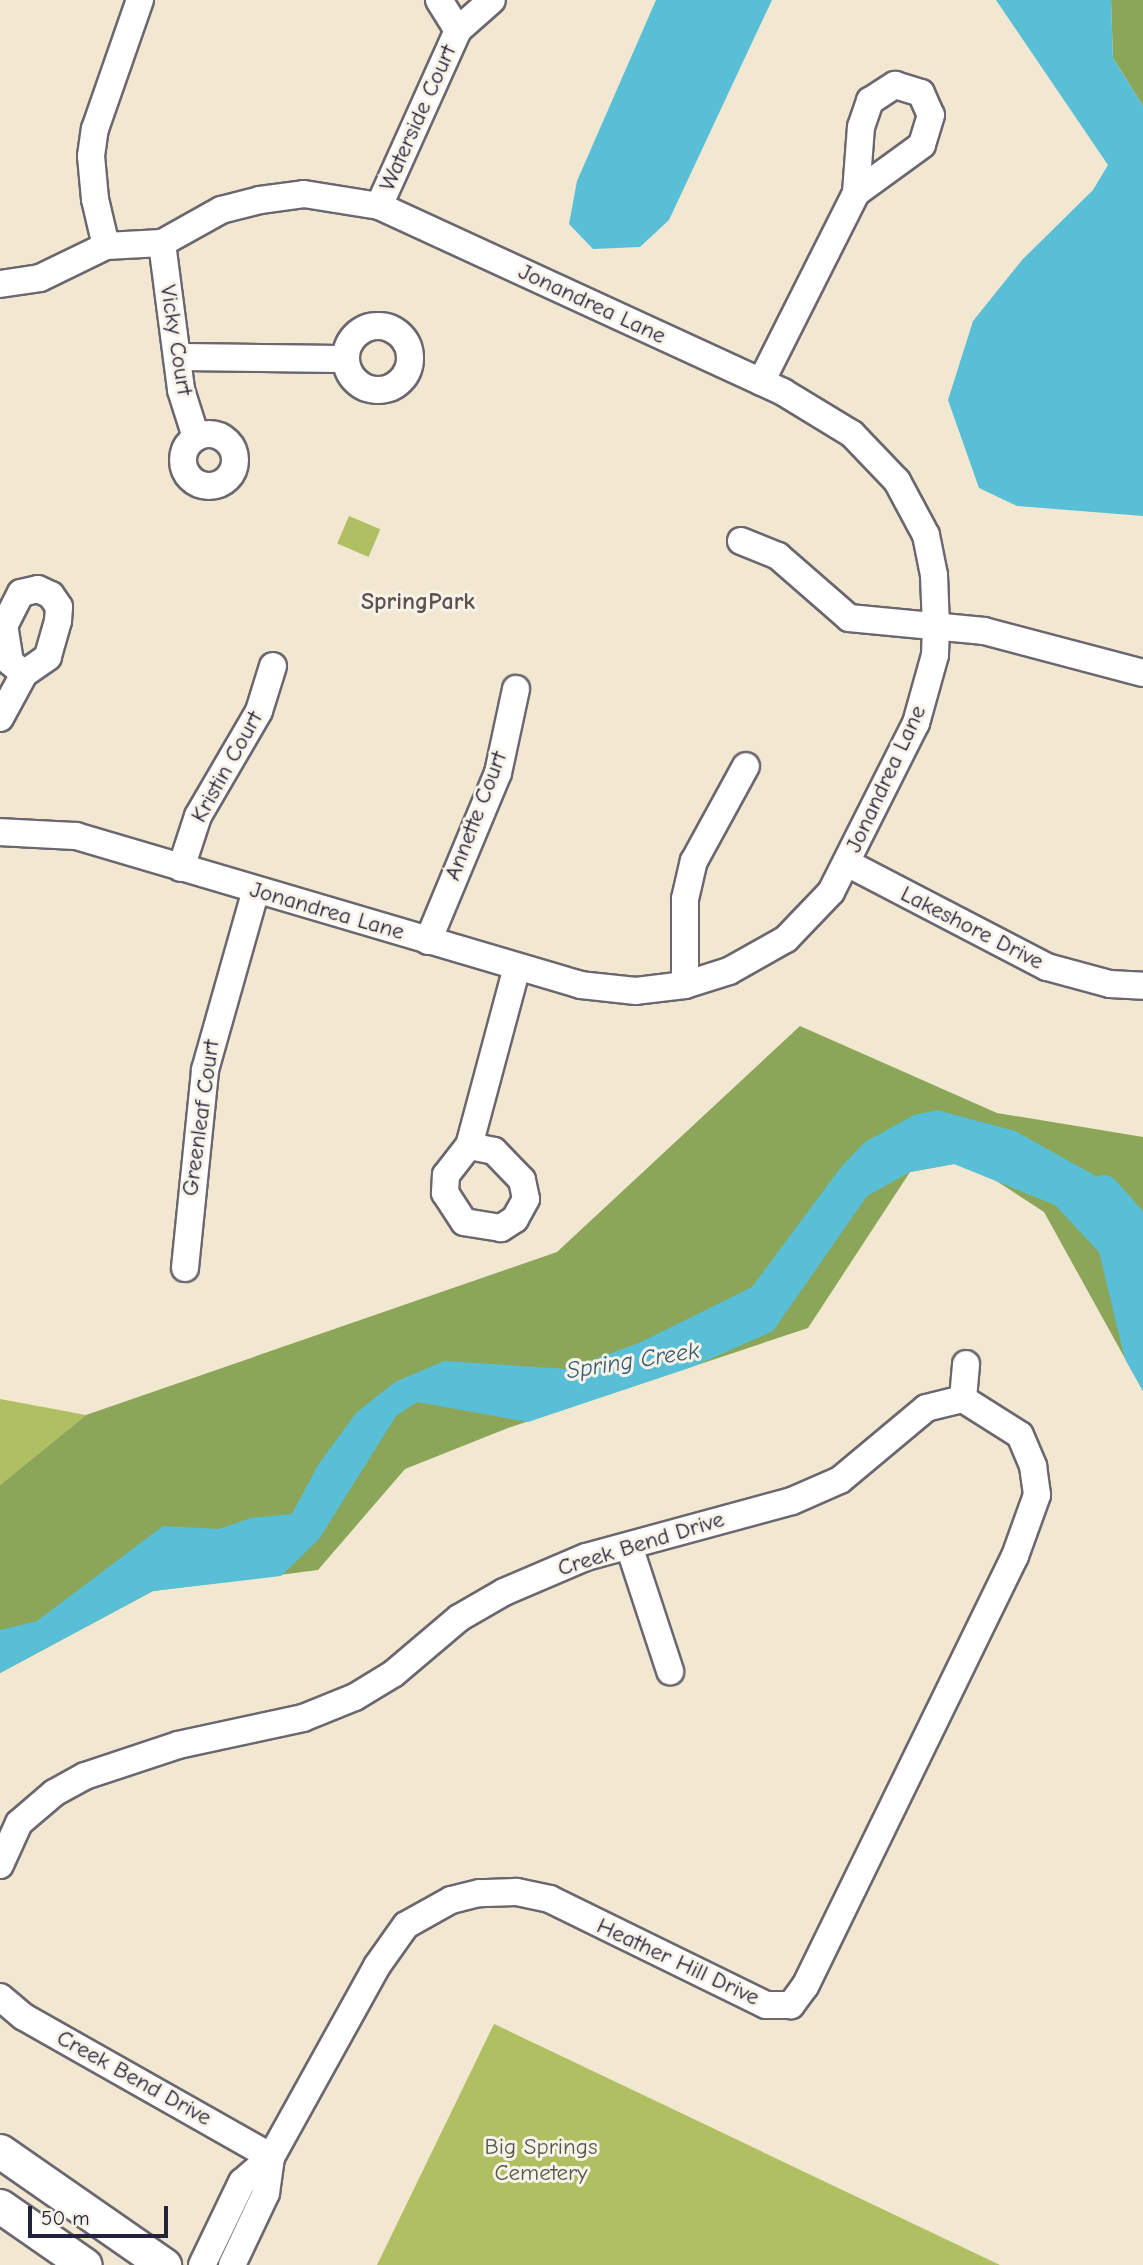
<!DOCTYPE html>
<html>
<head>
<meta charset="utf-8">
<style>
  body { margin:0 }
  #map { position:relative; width:1143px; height:2265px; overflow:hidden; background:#f2e8d1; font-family:"Comic Neue",sans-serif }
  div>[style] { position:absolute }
  .green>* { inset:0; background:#afbf62; transform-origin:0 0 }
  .forest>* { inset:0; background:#8ba658 }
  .water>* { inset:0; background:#59bfd7 }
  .river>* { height:33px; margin:-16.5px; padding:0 16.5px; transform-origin:16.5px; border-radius:16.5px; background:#59bfd7 }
  .roads { filter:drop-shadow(2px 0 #6b6770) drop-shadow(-2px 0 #6b6770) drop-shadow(0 2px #6b6770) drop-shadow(0 -2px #6b6770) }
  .minor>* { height:26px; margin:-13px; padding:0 13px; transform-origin:13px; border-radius:13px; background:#fff }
  .minor>.ring { margin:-13px; padding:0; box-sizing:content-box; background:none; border:26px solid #fff; border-radius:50% }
  .major>* { height:33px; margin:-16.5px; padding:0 16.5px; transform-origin:16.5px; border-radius:16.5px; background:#fff }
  span { translate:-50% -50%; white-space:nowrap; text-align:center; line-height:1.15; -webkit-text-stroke:6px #f7f3e8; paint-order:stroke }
  .street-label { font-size:23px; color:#22223b }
  .park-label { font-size:23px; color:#535949 }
  .neighbourhood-label { font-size:24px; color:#5f5050; font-weight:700 }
  .water-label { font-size:24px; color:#355972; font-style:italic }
  .scale { position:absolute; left:28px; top:2206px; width:140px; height:32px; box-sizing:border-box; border:4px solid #22223b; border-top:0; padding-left:9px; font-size:21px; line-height:24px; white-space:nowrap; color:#22223b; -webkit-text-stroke:5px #f7f3e8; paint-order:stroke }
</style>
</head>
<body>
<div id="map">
  <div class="green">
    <i style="left:349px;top:516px;width:34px;height:30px;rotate:23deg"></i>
    <i style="clip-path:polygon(0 1399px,86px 1415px,0 1485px)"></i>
    <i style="clip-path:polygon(494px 2024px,1000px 2265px,377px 2265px)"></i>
  </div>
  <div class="forest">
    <i style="clip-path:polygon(1111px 0,1143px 0,1143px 106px,1113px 58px)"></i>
    <i style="clip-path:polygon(800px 1026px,997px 1113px,1143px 1137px,1143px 1391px,1044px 1212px,984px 1173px,954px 1164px,910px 1172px,808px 1328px,508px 1428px,405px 1469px,318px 1570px,153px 1591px,0 1673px,0 1485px,86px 1415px,557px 1252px)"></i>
  </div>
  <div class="water">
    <i style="clip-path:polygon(656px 0,772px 0,669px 220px,640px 247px,593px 249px,569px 224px,577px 181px)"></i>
    <i style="clip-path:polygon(996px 0,1111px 0,1113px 58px,1143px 106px,1143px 516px,1017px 506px,979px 488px,948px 400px,973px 321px,1022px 260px,1093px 190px,1108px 165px)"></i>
    <i style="clip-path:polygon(937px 1110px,1015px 1131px,1094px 1175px,1126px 1210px,1143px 1251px,1143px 1391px,1125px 1359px,1099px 1252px,1055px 1205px,954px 1164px,910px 1172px,867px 1196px,773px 1331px,692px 1367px,528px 1422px,417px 1402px,396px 1416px,319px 1539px,281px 1576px,153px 1591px,0 1673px,0 1630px,37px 1621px,163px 1526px,219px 1529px,251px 1518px,292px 1514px,318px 1465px,356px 1413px,395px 1382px,444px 1361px,568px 1369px,641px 1342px,752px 1287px,841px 1167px,865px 1142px,914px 1115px)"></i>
  </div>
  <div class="river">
    <i style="left:1103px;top:1191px;width:59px;rotate:48.4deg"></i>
    <i style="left:1142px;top:1235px;width:15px;rotate:86deg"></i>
  </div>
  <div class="roads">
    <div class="minor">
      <i style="left:439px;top:0;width:36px;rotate:58deg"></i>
      <i style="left:458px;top:30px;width:45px;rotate:-41.4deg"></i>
      <i style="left:379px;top:206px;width:193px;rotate:-65.8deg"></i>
      <i style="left:162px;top:243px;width:148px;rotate:82.6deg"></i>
      <i style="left:181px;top:390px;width:49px;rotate:72.3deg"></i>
      <i style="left:106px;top:246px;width:48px;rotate:-103.2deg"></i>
      <i style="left:95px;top:199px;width:43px;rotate:-95.3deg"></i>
      <i style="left:91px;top:156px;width:27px;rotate:-82deg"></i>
      <i style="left:95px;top:129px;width:137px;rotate:-70.8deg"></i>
      <i style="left:0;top:284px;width:40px;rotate:-8.5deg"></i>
      <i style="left:40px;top:278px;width:73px;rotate:-25.9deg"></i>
      <i style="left:106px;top:246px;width:56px;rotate:-3.1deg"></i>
      <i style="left:162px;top:243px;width:68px;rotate:-29.2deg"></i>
      <i style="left:221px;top:210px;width:40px;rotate:-14.4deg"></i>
      <i style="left:260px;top:200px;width:44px;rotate:-7.8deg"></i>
      <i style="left:304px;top:194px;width:76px;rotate:9.1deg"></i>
      <i style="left:379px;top:206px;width:445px;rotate:24.7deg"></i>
      <i style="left:783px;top:392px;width:81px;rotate:31.3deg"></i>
      <i style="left:852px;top:434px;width:65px;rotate:46.2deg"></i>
      <i style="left:897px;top:481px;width:61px;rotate:61.8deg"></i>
      <i style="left:926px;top:535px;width:41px;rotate:78.7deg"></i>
      <i style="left:934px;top:575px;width:51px;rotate:87.8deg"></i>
      <i style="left:936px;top:626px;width:29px;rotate:92deg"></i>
      <i style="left:935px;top:655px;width:71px;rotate:105.6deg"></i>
      <i style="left:916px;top:723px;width:189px;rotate:116.7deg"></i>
      <i style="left:831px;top:892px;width:65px;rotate:133.8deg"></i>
      <i style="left:786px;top:939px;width:65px;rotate:150.7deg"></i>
      <i style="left:729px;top:971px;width:46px;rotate:162.3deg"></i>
      <i style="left:685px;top:985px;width:49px;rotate:173deg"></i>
      <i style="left:636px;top:991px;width:55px;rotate:-173.8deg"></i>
      <i style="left:581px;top:985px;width:527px;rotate:-163.56deg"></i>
      <i style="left:76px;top:836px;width:76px;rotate:-177deg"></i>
      <i class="ring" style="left:346px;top:326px;width:38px;height:38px"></i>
      <i style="left:177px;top:357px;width:169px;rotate:0.7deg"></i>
      <i style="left:761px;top:382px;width:212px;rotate:-63.3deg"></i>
      <i style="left:856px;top:193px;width:66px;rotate:-85.7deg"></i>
      <i style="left:861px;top:127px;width:28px;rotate:-71deg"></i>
      <i style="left:870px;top:101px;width:30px;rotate:-33deg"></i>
      <i style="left:895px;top:85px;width:27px;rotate:17deg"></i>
      <i style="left:921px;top:93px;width:24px;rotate:66deg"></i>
      <i style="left:931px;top:115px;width:31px;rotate:107deg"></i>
      <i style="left:922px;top:145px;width:82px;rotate:144deg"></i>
      <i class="ring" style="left:183px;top:434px;width:26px;height:26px"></i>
      <i style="left:741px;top:541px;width:40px;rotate:22deg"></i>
      <i style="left:778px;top:556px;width:94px;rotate:41.1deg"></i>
      <i style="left:849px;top:618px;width:136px;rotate:5.5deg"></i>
      <i style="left:984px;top:631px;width:164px;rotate:14.8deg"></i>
      <i style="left:38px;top:589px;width:14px;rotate:25deg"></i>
      <i style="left:51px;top:595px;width:14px;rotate:56deg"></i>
      <i style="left:59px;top:607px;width:14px;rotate:94deg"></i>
      <i style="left:58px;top:621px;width:37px;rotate:106deg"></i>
      <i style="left:48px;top:657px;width:29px;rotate:145deg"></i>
      <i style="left:24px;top:674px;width:18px;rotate:-139deg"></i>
      <i style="left:10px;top:662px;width:36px;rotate:-99deg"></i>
      <i style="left:4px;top:626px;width:37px;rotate:-63deg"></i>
      <i style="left:21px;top:593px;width:17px;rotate:-13deg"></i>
      <i style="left:0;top:718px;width:50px;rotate:-61.4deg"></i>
      <i style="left:847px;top:863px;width:225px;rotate:27.5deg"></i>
      <i style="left:1047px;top:967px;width:65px;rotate:15.1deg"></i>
      <i style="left:1110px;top:984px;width:33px;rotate:3deg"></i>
      <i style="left:181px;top:868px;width:55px;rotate:-71.9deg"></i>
      <i style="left:198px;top:816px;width:121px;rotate:-59.8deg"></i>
      <i style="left:259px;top:711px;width:47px;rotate:-72.7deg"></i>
      <i style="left:428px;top:941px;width:182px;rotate:-67.4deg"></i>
      <i style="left:498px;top:773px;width:86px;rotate:-77.9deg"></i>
      <i style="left:685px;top:985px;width:86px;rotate:-90deg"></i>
      <i style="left:685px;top:899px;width:39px;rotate:-77deg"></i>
      <i style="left:694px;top:861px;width:108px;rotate:-61.3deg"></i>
      <i style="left:469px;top:1146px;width:25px;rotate:11deg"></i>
      <i style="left:494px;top:1151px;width:40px;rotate:46deg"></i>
      <i style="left:522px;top:1180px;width:19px;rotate:78deg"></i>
      <i style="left:526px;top:1199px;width:23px;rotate:119deg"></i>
      <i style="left:515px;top:1219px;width:17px;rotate:147deg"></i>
      <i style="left:501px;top:1228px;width:37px;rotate:-171deg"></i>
      <i style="left:464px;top:1222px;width:35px;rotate:-123deg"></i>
      <i style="left:445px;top:1193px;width:18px;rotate:-87deg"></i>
      <i style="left:446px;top:1175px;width:37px;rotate:-52deg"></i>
      <i style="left:469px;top:1146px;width:185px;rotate:-75deg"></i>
      <i style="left:185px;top:1268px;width:199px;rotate:-84.2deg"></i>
      <i style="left:205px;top:1070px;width:187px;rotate:-74.2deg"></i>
      <i style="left:963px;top:1399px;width:35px;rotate:-85deg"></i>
      <i style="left:629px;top:1546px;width:132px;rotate:71.8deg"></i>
      <i style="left:0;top:1865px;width:46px;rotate:-65.7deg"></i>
      <i style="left:19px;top:1823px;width:46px;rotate:-40.6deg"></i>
      <i style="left:54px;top:1793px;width:35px;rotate:-29deg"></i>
      <i style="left:85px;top:1776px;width:98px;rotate:-18.4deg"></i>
      <i style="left:178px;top:1745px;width:128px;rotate:-12.2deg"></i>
      <i style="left:303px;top:1718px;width:56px;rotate:-22deg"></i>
      <i style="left:355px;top:1697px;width:44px;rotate:-31.2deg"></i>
      <i style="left:393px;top:1674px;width:87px;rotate:-40.3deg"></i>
      <i style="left:459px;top:1618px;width:52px;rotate:-30deg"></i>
      <i style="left:504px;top:1592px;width:89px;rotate:-23.1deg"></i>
      <i style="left:586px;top:1557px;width:213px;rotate:-15.2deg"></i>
      <i style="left:792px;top:1501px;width:52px;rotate:-23.6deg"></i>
      <i style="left:840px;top:1480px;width:112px;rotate:-39.9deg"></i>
      <i style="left:926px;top:1408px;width:38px;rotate:-14deg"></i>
      <i style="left:963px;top:1399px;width:67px;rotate:32.3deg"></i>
      <i style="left:1020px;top:1435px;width:34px;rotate:67deg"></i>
      <i style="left:1033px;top:1466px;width:29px;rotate:82deg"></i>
      <i style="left:1037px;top:1495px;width:65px;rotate:109.8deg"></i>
      <i style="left:1015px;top:1556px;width:479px;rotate:116deg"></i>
      <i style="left:805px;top:1986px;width:24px;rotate:126deg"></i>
      <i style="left:791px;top:2005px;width:25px;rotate:180deg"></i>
      <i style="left:766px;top:2005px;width:241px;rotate:-153.9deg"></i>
      <i style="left:550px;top:1899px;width:35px;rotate:-168deg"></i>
      <i style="left:516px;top:1892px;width:37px;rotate:178deg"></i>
      <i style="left:479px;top:1893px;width:29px;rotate:166deg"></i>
      <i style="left:451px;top:1900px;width:51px;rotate:150.9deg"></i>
      <i style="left:406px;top:1925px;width:50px;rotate:125.3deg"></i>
      <i style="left:377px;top:1966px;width:218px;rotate:119deg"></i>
      <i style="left:271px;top:2157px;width:38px;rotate:139deg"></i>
      <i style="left:242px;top:2182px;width:92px;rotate:115.7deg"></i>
      <i style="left:0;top:1997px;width:31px;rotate:40deg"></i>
      <i style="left:24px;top:2017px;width:284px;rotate:29.5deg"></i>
      <i style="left:232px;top:2265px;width:80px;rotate:-64.7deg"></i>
      <i style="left:266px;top:2193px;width:36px;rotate:-82deg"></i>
    </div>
    <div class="major">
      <i style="left:0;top:2151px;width:200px;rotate:34.8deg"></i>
      <i style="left:0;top:2206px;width:103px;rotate:34.8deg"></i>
    </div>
  </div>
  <div class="street-label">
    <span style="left:418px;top:118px;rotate:-66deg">Waterside Court</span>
    <span style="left:592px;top:304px;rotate:25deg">Jonandrea Lane</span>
    <span style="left:176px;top:340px;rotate:81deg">Vicky Court</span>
    <span style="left:227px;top:767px;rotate:-61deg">Kristin Court</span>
    <span style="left:886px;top:779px;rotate:-65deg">Jonandrea Lane</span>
    <span style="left:476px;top:816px;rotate:-69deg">Annette Court</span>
    <span style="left:327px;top:911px;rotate:16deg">Jonandrea Lane</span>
    <span style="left:972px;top:928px;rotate:27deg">Lakeshore Drive</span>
    <span style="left:201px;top:1118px;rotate:-82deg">Greenleaf Court</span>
    <span style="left:641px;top:1544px;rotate:-17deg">Creek Bend Drive</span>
    <span style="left:678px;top:1962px;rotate:25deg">Heather Hill Drive</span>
    <span style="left:134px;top:2078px;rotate:29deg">Creek Bend Drive</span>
  </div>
  <div class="park-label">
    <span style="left:541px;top:2160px">Big Springs<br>Cemetery</span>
  </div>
  <div class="neighbourhood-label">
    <span style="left:418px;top:602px">SpringPark</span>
  </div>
  <div class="water-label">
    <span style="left:633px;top:1361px;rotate:-9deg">Spring Creek</span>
  </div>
  <div class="scale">50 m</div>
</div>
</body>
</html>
